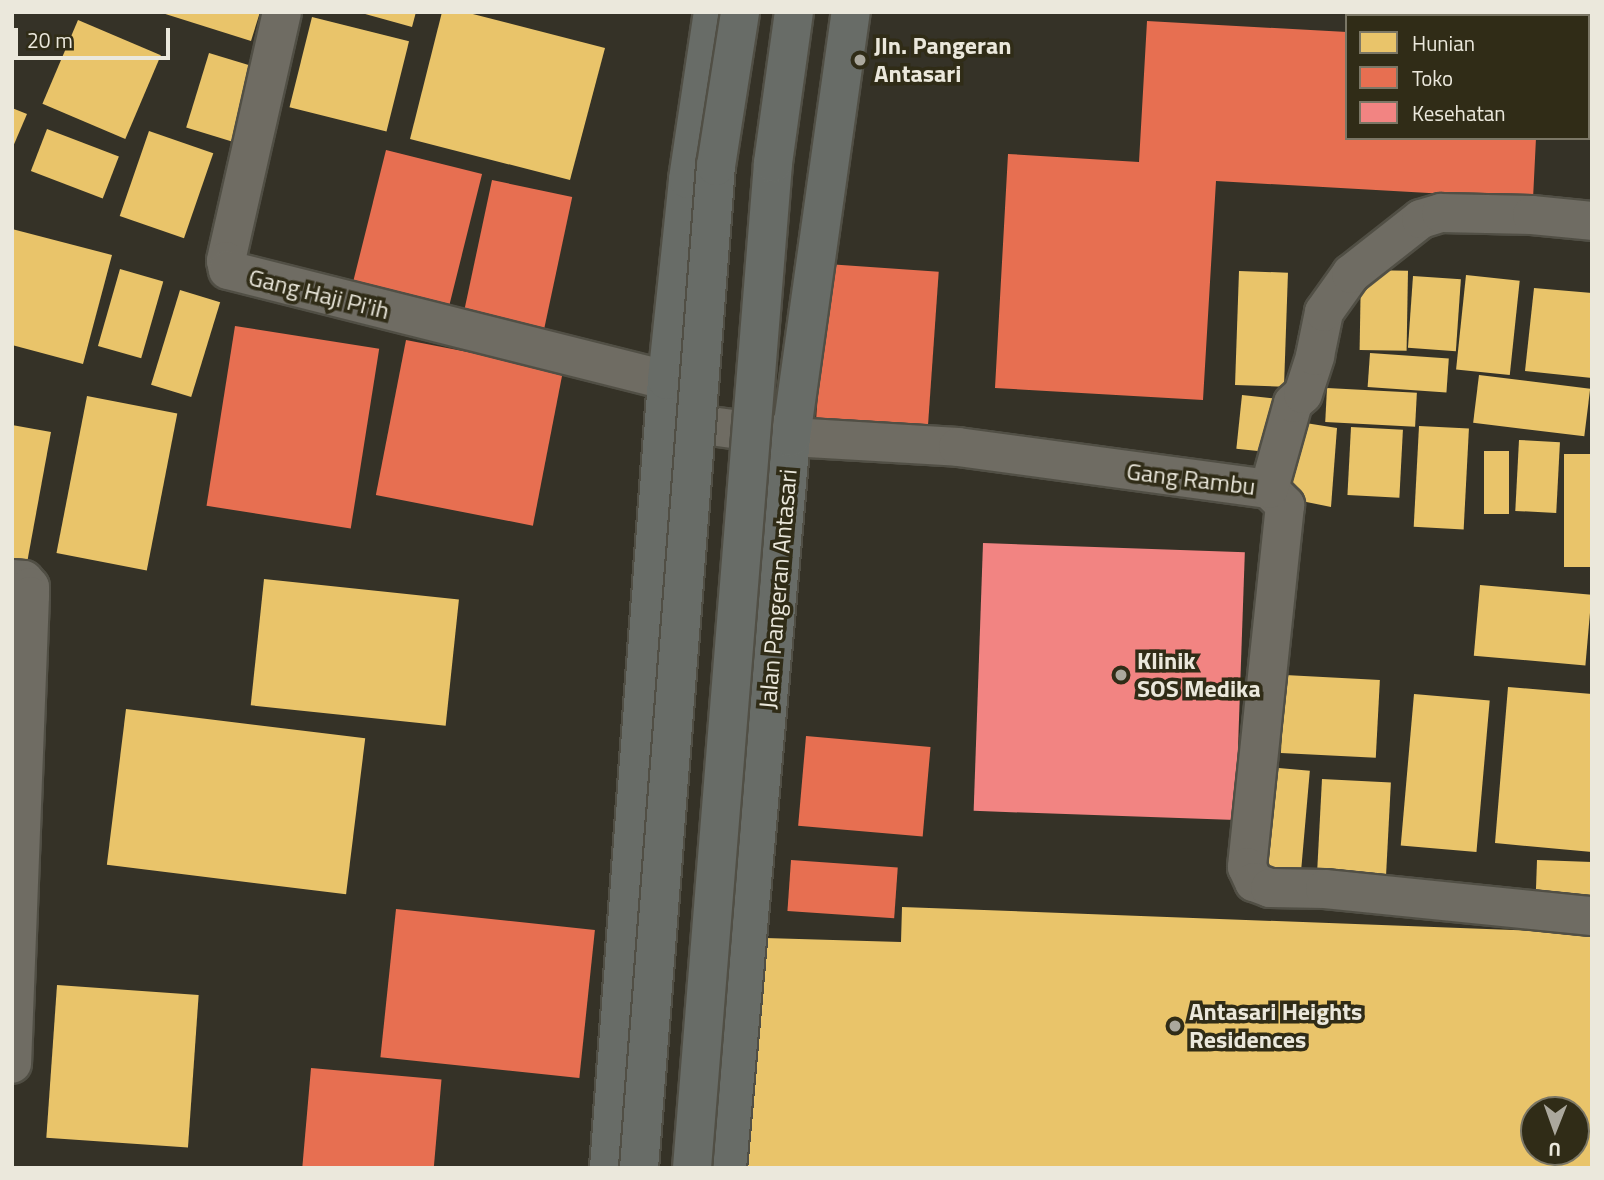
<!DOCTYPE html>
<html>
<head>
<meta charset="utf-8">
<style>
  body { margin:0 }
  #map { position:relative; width:1604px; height:1180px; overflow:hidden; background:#353227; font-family:"Titillium Web",sans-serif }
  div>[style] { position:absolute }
  .homes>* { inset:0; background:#e9c46a; transform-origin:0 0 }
  .shops>* { inset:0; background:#e76f51; transform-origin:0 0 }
  .health>* { inset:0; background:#f28482; transform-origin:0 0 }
  .roads { filter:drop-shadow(2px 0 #514f45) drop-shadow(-2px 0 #514f45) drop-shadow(0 2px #514f45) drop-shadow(0 -2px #514f45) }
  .street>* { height:38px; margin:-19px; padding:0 19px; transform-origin:19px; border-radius:19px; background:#6f6c63 }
  .primary>* { height:38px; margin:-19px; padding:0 19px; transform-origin:19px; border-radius:19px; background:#686c67 }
  .bridges { filter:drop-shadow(2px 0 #514f45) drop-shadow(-2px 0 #514f45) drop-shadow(0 2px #514f45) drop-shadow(0 -2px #514f45) }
  .primary-bridge>* { height:38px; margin:-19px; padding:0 19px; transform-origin:19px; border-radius:19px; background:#686c67 }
  .dots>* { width:19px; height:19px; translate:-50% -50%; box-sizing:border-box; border:4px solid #302c17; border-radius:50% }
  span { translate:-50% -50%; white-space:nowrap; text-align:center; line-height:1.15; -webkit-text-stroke:7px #302c17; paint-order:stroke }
  .poi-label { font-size:24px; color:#ebe8dc; font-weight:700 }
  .left { translate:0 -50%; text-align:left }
  .street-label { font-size:24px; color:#ebe8dc }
  .frame { position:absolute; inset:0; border:14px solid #ebe8dc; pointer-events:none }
  .legend { position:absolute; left:1345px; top:14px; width:245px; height:126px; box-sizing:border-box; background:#302c17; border:2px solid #7b7766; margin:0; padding:9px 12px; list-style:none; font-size:21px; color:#ebe8dc }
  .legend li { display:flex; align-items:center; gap:14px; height:35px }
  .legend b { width:35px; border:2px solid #7b7766 }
  .north { position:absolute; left:1520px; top:1096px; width:70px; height:70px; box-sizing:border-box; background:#302c17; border:2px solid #7b7766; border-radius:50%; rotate:181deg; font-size:19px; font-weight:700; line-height:28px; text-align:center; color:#ebe8dc }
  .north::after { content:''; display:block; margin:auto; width:24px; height:32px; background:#aba89d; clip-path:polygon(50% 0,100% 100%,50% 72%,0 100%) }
  .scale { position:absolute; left:14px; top:28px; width:156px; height:32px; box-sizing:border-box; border:4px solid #ebe8dc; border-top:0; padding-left:9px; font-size:21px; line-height:24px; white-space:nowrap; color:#ebe8dc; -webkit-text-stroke:5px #302c17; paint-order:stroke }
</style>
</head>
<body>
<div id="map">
  <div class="homes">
    <i style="clip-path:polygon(159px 12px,260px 12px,251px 41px)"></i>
    <i style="clip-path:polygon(358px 12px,416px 12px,412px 27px)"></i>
    <i style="clip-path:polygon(442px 12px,465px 12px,605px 48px,570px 180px,410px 139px)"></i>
    <i style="left:312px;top:17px;width:100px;height:93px;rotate:14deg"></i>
    <i style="left:78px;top:20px;width:90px;height:91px;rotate:23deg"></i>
    <i style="left:209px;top:53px;width:52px;height:78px;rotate:17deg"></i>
    <i style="clip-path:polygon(12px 108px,27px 114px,12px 149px)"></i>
    <i style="left:47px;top:129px;width:77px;height:45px;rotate:21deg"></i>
    <i style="left:149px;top:131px;width:68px;height:90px;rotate:19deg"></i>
    <i style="clip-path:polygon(12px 229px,112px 255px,83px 364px,12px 345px)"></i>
    <i style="left:120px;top:269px;width:45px;height:80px;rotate:16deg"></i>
    <i style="left:1361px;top:270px;width:47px;height:80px;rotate:1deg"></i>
    <i style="left:1239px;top:271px;width:49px;height:114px;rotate:2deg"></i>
    <i style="left:1466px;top:275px;width:54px;height:95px;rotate:6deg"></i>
    <i style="left:1413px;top:276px;width:48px;height:72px;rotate:4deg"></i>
    <i style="clip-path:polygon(1534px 288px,1592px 293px,1592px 378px,1525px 371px)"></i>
    <i style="left:180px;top:290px;width:42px;height:99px;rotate:17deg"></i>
    <i style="left:1370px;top:353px;width:79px;height:34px;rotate:4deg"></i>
    <i style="left:1479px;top:375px;width:112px;height:48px;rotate:7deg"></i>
    <i style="left:1327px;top:388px;width:90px;height:34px;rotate:3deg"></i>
    <i style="left:1242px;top:395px;width:40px;height:54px;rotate:6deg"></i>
    <i style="left:87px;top:396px;width:92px;height:160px;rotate:11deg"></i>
    <i style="clip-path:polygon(1293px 421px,1337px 428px,1331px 507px,1282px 497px)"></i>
    <i style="clip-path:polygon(12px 425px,51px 432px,27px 563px,12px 560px)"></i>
    <i style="left:1419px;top:426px;width:50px;height:101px;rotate:3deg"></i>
    <i style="left:1351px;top:427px;width:52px;height:68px;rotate:3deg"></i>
    <i style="left:1519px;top:440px;width:41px;height:71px;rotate:3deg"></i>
    <i style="left:1484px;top:451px;width:25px;height:63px"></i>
    <i style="left:1564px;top:454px;width:28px;height:113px"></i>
    <i style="left:264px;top:579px;width:196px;height:127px;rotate:6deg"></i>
    <i style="left:1480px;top:585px;width:112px;height:71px;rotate:5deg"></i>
    <i style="left:1285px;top:675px;width:95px;height:78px;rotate:3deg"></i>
    <i style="clip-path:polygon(1508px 687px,1592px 694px,1592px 852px,1495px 843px)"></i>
    <i style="left:1414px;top:694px;width:76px;height:152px;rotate:5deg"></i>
    <i style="left:126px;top:709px;width:241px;height:157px;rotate:7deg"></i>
    <i style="left:1267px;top:767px;width:43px;height:107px;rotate:5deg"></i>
    <i style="left:1322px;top:779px;width:69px;height:93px;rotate:3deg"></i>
    <i style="left:1537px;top:860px;width:55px;height:44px;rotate:2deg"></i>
    <i style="clip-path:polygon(evenodd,902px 907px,1592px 933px,1592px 1168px,745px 1168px,765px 938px,901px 942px,902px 907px,1534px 1110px,1576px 1110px,1576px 1152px,1534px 1152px,1534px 1110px)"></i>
    <i style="left:57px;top:985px;width:142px;height:153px;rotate:4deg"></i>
  </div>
  <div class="shops">
    <i style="clip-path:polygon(1147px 21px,1347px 32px,1347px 138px,1536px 138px,1533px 199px,1216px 181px,1203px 400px,995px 388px,1008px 154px,1139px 162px)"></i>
    <i style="left:386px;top:150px;width:99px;height:150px;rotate:14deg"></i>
    <i style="left:492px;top:180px;width:82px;height:147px;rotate:12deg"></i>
    <i style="left:827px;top:264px;width:112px;height:162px;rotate:4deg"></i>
    <i style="left:235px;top:326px;width:146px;height:182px;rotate:9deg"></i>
    <i style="left:406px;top:340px;width:160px;height:158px;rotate:11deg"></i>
    <i style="left:806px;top:736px;width:125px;height:90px;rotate:5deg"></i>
    <i style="left:791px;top:860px;width:107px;height:51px;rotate:4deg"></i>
    <i style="left:396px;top:909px;width:200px;height:149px;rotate:6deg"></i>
    <i style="left:311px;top:1068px;width:131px;height:100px;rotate:5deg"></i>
  </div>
  <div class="health">
    <i style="left:983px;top:543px;width:262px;height:268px;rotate:2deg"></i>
  </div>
  <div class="roads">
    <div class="street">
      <i style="left:282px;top:12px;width:255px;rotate:102.7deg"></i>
      <i style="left:226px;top:261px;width:9px;rotate:77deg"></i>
      <i style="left:228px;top:270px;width:453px;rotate:14.1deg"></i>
      <i style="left:666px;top:420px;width:126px;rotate:7.7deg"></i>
      <i style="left:791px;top:437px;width:167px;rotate:3.4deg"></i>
      <i style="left:958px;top:447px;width:314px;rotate:7.7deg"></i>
      <i style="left:1269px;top:489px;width:23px;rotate:45deg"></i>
      <i style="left:1285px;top:505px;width:364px;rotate:96deg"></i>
      <i style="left:1247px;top:867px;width:17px;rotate:65deg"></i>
      <i style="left:1254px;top:882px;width:17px;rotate:21deg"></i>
      <i style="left:1270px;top:888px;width:55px;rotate:1deg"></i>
      <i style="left:1325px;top:889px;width:268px;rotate:5.8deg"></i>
      <i style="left:1269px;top:489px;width:89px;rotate:-74.4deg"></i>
      <i style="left:1293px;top:403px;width:13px;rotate:-42deg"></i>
      <i style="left:1303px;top:394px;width:40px;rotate:-72deg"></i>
      <i style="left:1315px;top:356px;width:45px;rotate:-78.4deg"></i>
      <i style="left:1324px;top:312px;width:47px;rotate:-54.6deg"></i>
      <i style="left:1351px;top:274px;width:89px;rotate:-38.2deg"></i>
      <i style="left:1421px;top:219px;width:21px;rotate:-17deg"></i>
      <i style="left:1441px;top:213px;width:91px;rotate:1.3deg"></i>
      <i style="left:1532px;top:215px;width:60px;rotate:5.7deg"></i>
      <i style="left:12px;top:579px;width:12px;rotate:5deg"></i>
      <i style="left:24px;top:580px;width:9px;rotate:49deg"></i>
      <i style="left:30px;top:587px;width:9px;rotate:90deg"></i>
      <i style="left:30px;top:596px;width:468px;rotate:92.2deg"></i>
    </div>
    <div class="primary">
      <i style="left:609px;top:1168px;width:790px;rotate:-85.79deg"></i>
      <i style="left:667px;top:380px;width:202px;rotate:-84deg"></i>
      <i style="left:688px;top:179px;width:169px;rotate:-81.5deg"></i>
      <i style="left:727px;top:1168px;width:734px;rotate:-85deg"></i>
      <i style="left:791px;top:437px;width:429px;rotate:-82deg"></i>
    </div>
  </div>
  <div class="bridges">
    <div class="primary-bridge">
      <i style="left:639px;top:1168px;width:1005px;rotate:-85.61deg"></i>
      <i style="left:716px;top:166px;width:156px;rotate:-81.1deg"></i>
      <i style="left:692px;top:1168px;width:1008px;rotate:-85.39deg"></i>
      <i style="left:773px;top:163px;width:152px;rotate:-82.1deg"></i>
    </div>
  </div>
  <div class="dots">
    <i style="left:860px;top:60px;background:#aba89d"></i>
    <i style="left:1121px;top:675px;background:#aba89d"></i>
    <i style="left:1175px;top:1026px;background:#aba89d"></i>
  </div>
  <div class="poi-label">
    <span class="left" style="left:874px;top:60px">Jln. Pangeran<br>Antasari</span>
    <span class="left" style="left:1137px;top:675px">Klinik<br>SOS Medika</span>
    <span class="left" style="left:1189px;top:1026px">Antasari Heights<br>Residences</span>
  </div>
  <div class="street-label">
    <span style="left:319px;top:294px;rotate:14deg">Gang Haji Pi'ih</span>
    <span style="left:1191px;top:479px;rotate:7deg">Gang Rambu</span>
    <span style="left:778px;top:589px;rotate:-85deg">Jalan Pangeran Antasari</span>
  </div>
  <div class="frame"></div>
  <ul class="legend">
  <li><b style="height:19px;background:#e9c46a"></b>Hunian</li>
  <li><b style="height:19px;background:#e76f51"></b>Toko</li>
  <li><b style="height:19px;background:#f28482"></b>Kesehatan</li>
  </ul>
  <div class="north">U</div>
  <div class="scale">20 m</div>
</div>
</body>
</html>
